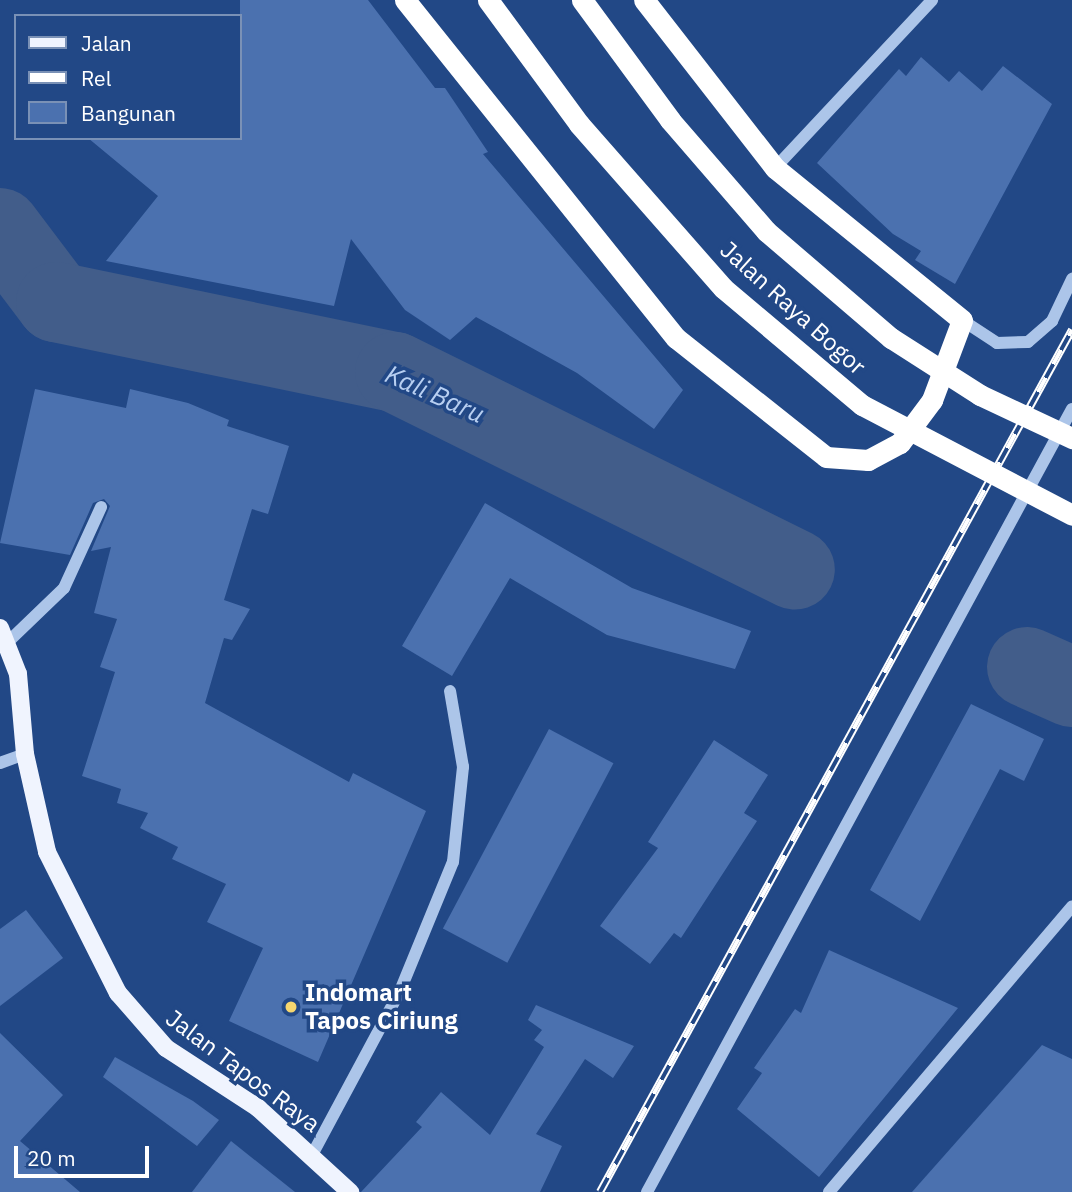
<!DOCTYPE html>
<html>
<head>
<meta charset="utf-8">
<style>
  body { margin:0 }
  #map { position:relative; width:1072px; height:1192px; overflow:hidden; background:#224886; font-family:"IBM Plex Sans",sans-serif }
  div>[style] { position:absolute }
  .river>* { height:80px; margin:-40px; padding:0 40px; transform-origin:40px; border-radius:40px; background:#425d8a }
  .building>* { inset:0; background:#4b71af; transform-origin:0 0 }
  .minor>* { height:12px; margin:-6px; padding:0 6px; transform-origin:6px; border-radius:6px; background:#acc5e9 }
  .major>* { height:18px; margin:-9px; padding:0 9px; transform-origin:9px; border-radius:9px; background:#f0f4fe }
  .highway>* { height:21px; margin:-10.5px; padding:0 10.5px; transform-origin:10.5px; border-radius:10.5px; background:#fff }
  .rail>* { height:8px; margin-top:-4px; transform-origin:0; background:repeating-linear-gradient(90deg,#224886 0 16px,#fff 0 32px); box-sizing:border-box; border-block:2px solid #fff }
  .highway-bridge>* { height:21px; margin:-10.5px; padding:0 10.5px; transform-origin:10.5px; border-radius:10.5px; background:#fff }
  .dots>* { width:19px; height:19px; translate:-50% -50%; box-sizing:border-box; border:4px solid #224886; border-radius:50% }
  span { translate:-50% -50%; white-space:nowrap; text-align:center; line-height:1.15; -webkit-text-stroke:7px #224886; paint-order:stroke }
  .street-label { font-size:24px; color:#fff }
  .poi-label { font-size:24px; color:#fff; font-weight:700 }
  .left { translate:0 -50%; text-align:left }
  .water-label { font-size:26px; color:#b8cff1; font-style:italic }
  .legend { position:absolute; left:14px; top:14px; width:228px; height:126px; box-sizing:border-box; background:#224886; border:2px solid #7a91b6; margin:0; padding:9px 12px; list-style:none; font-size:21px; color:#fff }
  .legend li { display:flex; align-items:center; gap:14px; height:35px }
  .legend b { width:35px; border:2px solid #7a91b6 }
  .scale { position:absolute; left:14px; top:1146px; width:135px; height:32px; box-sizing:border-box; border:4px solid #fff; border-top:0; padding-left:9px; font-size:21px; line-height:24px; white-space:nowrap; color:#fff; -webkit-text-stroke:5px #224886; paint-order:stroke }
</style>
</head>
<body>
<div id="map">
  <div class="river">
    <i style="left:0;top:228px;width:93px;rotate:52.9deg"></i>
    <i style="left:56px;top:302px;width:346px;rotate:11.7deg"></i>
    <i style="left:395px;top:372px;width:446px;rotate:26.3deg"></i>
    <i style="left:1027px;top:667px;width:49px;rotate:24deg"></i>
  </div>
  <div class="building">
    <i style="clip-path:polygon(240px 0,368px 0,435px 88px,445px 88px,488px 152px,483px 154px,683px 390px,654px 429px,577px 373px,476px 317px,450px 340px,405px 310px,351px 239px,334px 306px,106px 261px,158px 196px,88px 138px,240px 138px)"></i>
    <i style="clip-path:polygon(921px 57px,949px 82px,959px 71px,982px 91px,1003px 66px,1052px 104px,955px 284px,915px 260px,921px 251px,893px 234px,817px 163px,899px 69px,906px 76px)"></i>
    <i style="clip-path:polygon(35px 389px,126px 408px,130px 389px,188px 403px,229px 420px,227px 426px,289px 446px,268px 514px,252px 509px,224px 600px,250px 609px,232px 640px,224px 638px,205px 703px,349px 782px,353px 773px,426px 811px,318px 1062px,229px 1021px,263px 948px,207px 922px,226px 884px,172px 859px,178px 847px,140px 828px,148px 813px,117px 803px,121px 789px,82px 776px,115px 672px,100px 667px,117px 619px,94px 613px,111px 547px,91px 551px,110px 506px,104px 499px,93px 503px,70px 555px,0 543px)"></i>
    <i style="clip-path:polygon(485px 503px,632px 588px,751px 631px,735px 669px,607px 635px,510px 578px,452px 676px,402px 646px)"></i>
    <i style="clip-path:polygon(971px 704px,1044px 739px,1024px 781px,1000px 769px,920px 921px,870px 890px)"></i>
    <i style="left:549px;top:729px;width:73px;height:226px;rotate:28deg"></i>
    <i style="clip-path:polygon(714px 740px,768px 775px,744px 813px,757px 821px,681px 938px,674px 933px,650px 964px,600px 926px,658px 848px,648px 842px)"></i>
    <i style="clip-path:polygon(26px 910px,63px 958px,0 1006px,0 929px)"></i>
    <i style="clip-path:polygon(829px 950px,958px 1008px,819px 1177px,737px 1109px,762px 1073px,754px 1068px,795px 1009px,801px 1013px)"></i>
    <i style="clip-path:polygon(536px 1005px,634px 1046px,613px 1078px,585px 1059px,536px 1134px,562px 1146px,540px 1192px,361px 1192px,422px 1127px,416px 1122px,441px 1092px,490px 1135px,544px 1047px,534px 1040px,542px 1030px,528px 1020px)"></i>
    <i style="clip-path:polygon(0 1033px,63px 1095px,20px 1141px,80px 1192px,0 1192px)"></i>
    <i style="clip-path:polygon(1042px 1045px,1072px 1059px,1072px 1192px,912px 1192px)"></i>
    <i style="clip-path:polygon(115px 1057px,193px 1101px,219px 1120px,197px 1146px,103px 1077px)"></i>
    <i style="clip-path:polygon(231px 1141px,295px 1192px,192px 1192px)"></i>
  </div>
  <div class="minor">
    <i style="left:775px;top:168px;width:230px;rotate:-46.9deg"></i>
    <i style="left:962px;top:320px;width:42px;rotate:33.3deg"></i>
    <i style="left:997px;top:343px;width:31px;rotate:-2deg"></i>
    <i style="left:1028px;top:342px;width:32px;rotate:-41deg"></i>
    <i style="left:1052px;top:321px;width:47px;rotate:-64.5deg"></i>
    <i style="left:10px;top:640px;width:75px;rotate:-43.9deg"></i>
    <i style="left:64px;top:588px;width:89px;rotate:-65.4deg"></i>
    <i style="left:0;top:763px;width:27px;rotate:-20deg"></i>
    <i style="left:312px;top:1155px;width:186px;rotate:-61.8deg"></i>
    <i style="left:400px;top:991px;width:139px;rotate:-67.7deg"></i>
    <i style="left:453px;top:862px;width:96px;rotate:-84deg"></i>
    <i style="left:463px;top:767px;width:77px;rotate:-99.7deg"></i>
    <i style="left:647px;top:1192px;width:891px;rotate:-61.51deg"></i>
    <i style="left:829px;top:1192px;width:375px;rotate:-49.6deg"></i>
  </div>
  <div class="major">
    <i style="left:0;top:628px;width:49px;rotate:68.6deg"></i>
    <i style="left:18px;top:674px;width:80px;rotate:85deg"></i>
    <i style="left:25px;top:754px;width:100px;rotate:77.3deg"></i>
    <i style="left:47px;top:852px;width:158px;rotate:63.3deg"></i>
    <i style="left:118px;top:993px;width:73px;rotate:48.9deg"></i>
    <i style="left:166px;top:1048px;width:110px;rotate:33.1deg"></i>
    <i style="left:258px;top:1108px;width:125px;rotate:42.4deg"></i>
  </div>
  <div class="highway">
    <i style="left:405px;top:0;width:433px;rotate:51.3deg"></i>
    <i style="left:676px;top:338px;width:191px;rotate:38.4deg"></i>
    <i style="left:826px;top:457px;width:42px;rotate:4.1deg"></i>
    <i style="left:868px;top:460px;width:36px;rotate:-28deg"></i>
    <i style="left:900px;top:443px;width:54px;rotate:-53.3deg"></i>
    <i style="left:932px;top:400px;width:85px;rotate:-69.4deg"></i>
    <i style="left:962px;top:320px;width:241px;rotate:-140.9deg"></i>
    <i style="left:775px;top:168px;width:213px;rotate:-127.9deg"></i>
  </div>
  <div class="rail">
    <i style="left:600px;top:1192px;width:983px;rotate:-61.3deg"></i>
  </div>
  <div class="highway-bridge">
    <i style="left:488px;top:0;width:154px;rotate:53.7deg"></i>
    <i style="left:579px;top:124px;width:218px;rotate:48.7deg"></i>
    <i style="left:723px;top:288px;width:182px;rotate:40.1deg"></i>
    <i style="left:862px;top:405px;width:237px;rotate:27.6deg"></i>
    <i style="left:582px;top:0;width:149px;rotate:53.7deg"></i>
    <i style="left:670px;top:120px;width:147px;rotate:49.1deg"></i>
    <i style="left:766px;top:231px;width:165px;rotate:40.6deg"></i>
    <i style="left:891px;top:338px;width:106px;rotate:32.6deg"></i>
    <i style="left:980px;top:395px;width:102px;rotate:25.1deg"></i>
  </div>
  <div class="dots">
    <i style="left:291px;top:1007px;background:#f5d66f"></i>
  </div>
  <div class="street-label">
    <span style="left:793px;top:308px;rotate:42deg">Jalan Raya Bogor</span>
    <span style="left:243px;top:1071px;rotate:37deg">Jalan Tapos Raya</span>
  </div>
  <div class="poi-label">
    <span class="left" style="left:305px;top:1007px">Indomart<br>Tapos Ciriung</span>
  </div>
  <div class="water-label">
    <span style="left:435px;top:394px;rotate:24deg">Kali Baru</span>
  </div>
  <ul class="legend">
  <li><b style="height:9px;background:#f0f4fe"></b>Jalan</li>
  <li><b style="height:9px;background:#fff"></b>Rel</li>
  <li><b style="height:19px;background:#4b71af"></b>Bangunan</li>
  </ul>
  <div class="scale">20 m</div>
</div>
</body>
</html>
